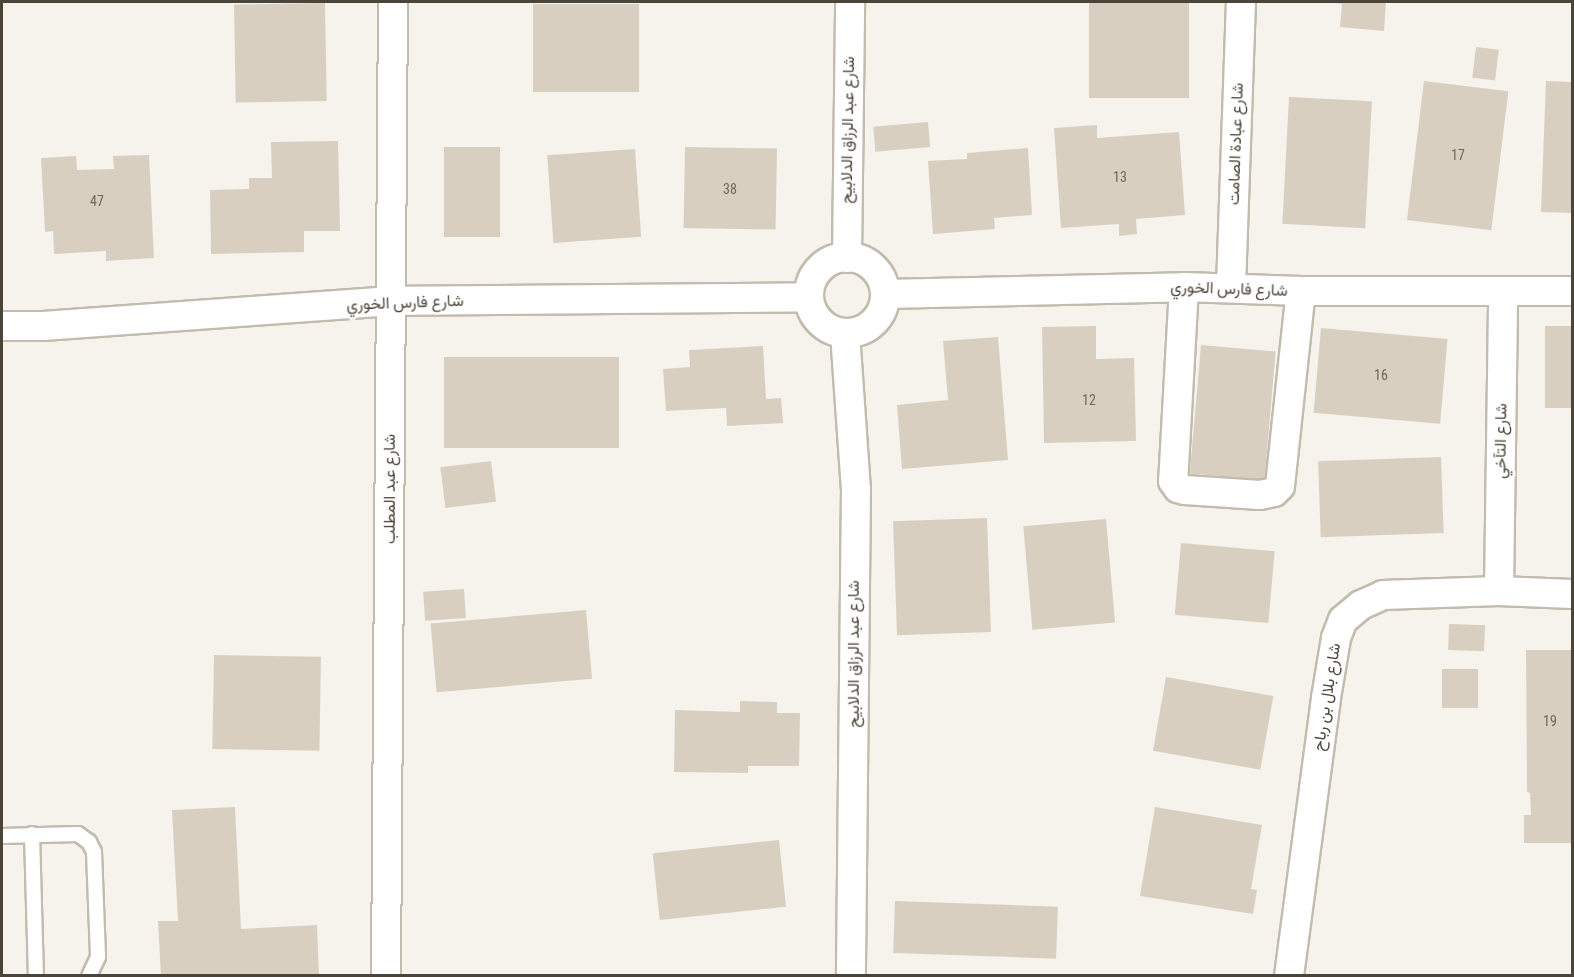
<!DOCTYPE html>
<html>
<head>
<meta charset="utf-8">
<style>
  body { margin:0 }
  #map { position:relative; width:1574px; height:977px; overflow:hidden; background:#f6f3ec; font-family:"Roboto Condensed",Vazirmatn,sans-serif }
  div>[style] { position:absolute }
  .building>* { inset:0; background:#d8cfc1; transform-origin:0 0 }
  .roads { filter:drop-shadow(2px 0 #c2bbae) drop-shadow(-2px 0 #c2bbae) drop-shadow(0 2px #c2bbae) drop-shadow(0 -2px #c2bbae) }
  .lane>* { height:14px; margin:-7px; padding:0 7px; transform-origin:7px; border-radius:7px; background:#fff }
  .street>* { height:28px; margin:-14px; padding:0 14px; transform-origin:14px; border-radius:14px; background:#fff }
  .street>.ring { margin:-14px; padding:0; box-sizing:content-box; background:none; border:28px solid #fff; border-radius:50% }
  span { translate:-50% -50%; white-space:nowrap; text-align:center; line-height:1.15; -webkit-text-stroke:4.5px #fff; paint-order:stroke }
  .number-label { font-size:14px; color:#6e675b }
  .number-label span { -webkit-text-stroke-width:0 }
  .street-label { font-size:16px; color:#4b4439 }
  .frame { position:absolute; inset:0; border:3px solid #4b4439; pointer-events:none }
</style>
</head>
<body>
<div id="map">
  <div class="building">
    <i style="left:1089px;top:2px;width:100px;height:96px"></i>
    <i style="clip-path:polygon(1328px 2px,1386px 2px,1384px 31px,1340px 27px,1342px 4px)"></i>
    <i style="left:325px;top:3px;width:98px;height:91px;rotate:89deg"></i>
    <i style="left:533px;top:4px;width:106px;height:88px"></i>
    <i style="left:1476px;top:47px;width:23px;height:31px;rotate:7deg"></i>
    <i style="left:1424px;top:81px;width:85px;height:140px;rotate:7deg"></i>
    <i style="clip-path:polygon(1546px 81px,1572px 82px,1572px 213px,1541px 212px)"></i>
    <i style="left:1289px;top:97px;width:83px;height:127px;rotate:3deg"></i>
    <i style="left:928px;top:122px;width:25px;height:55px;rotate:85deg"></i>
    <i style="clip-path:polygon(1097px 125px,1097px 138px,1179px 132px,1185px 215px,1136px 219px,1137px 234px,1119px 236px,1119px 224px,1061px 228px,1054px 128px)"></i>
    <i style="clip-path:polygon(338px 141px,340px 231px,304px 231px,304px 252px,211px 254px,210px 190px,249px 189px,249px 178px,272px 178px,271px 142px)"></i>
    <i style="left:444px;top:147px;width:56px;height:90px"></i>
    <i style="left:685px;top:147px;width:92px;height:81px;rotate:1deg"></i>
    <i style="clip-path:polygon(1028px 148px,1032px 215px,994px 218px,995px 229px,933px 234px,928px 161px,967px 159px,967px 153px)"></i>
    <i style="left:635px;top:149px;width:88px;height:88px;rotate:86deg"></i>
    <i style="clip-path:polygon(149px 155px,154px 258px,106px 261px,106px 251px,54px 254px,53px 231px,45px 232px,41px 158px,76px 156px,77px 170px,114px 169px,113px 156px)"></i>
    <i style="clip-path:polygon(1096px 326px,1096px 359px,1134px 358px,1136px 441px,1044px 443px,1042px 327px)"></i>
    <i style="left:1545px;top:326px;width:27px;height:82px"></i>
    <i style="left:1321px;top:328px;width:127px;height:85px;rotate:5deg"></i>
    <i style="clip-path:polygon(998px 337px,1008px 460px,902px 469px,897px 405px,948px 400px,943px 341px)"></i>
    <i style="left:1201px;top:345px;width:75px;height:129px;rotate:5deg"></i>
    <i style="clip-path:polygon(763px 346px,766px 399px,781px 398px,783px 423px,727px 426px,726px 408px,666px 411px,663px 369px,690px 367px,689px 350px)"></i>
    <i style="left:444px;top:357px;width:175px;height:91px"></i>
    <i style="left:1441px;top:457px;width:76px;height:123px;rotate:88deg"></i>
    <i style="left:491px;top:461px;width:41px;height:51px;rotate:83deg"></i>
    <i style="left:987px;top:518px;width:114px;height:94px;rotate:88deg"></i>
    <i style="left:1106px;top:519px;width:104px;height:83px;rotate:85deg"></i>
    <i style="left:1181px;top:543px;width:94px;height:72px;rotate:5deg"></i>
    <i style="left:464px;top:589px;width:29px;height:41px;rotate:86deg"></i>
    <i style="left:586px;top:610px;width:69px;height:156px;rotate:85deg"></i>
    <i style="left:1449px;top:624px;width:36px;height:26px;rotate:2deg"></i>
    <i style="clip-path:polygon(1526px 650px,1572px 650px,1572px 843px,1524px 843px,1524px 815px,1531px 815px,1530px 793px,1527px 792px)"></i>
    <i style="left:214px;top:655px;width:107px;height:94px;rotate:1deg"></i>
    <i style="left:1442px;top:669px;width:36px;height:39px"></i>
    <i style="left:1166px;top:677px;width:109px;height:75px;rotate:10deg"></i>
    <i style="clip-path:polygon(740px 701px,777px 702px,777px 713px,800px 713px,799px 766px,748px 766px,748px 773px,674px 772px,675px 710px,740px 712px)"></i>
    <i style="clip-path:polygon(235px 807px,241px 929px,317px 925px,319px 976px,161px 976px,158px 921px,178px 921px,172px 810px)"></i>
    <i style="clip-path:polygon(1155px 807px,1262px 825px,1251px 889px,1257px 890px,1253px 914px,1140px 896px)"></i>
    <i style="left:779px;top:840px;width:67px;height:127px;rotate:84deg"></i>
    <i style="left:895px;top:901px;width:163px;height:52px;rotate:2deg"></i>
  </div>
  <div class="roads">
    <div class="lane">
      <i style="left:32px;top:834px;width:142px;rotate:88.4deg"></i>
      <i style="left:2px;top:836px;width:76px;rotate:-1.5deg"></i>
      <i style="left:78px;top:834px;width:14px;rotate:36deg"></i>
      <i style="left:89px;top:842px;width:11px;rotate:63deg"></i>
      <i style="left:94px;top:852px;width:105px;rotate:87.8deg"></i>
      <i style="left:98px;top:957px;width:21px;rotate:115deg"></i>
    </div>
    <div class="street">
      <i class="ring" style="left:809px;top:257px;width:48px;height:48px"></i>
      <i style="left:847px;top:258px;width:256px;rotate:-89.3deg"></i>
      <i style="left:1184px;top:287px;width:194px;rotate:93.2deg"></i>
      <i style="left:1173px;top:481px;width:9px;rotate:54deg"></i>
      <i style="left:1178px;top:488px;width:7px;rotate:16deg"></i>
      <i style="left:1185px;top:490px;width:75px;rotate:3.8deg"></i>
      <i style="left:1260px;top:495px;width:14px;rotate:-12deg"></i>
      <i style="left:1274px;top:492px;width:8px;rotate:-45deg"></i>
      <i style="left:1280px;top:486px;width:196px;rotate:-83.9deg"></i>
      <i style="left:1231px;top:287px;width:285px;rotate:-88deg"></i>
      <i style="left:886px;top:294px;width:298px;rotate:-1.3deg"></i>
      <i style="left:1184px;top:287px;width:117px;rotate:2deg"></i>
      <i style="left:1301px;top:291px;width:271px"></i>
      <i style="left:2px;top:326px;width:41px"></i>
      <i style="left:43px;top:326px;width:350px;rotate:-4.1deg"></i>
      <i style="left:392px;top:301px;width:417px;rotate:-0.5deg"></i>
      <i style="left:845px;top:333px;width:156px;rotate:86deg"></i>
      <i style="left:856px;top:489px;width:487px;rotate:90.6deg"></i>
      <i style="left:1499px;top:591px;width:299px;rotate:-89.2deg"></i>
      <i style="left:386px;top:976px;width:974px;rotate:-89.59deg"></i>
      <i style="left:1289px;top:976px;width:280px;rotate:-82.4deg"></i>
      <i style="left:1326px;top:698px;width:61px;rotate:-80.5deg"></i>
      <i style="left:1336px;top:638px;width:19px;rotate:-69deg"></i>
      <i style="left:1343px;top:620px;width:23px;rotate:-40deg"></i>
      <i style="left:1361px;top:605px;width:24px;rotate:-24deg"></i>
      <i style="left:1383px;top:595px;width:116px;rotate:-2deg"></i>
      <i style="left:1499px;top:591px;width:73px;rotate:2.4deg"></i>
    </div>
  </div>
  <div class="number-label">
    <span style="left:1458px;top:155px">17</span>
    <span style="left:1120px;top:177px">13</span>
    <span style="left:730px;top:189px">38</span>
    <span style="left:97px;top:201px">47</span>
    <span style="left:1381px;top:375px">16</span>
    <span style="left:1089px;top:400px">12</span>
    <span style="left:1550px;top:721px">19</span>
  </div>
  <div class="street-label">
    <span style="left:848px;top:130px;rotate:-89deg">شارع عبد الرزاق الدلابيح</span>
    <span style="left:1236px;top:144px;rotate:-88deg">شارع عبادة الصامت</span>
    <span style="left:1229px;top:289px;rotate:2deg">شارع فارس الخوري</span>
    <span style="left:405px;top:303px;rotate:-2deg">شارع فارس الخوري</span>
    <span style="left:1501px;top:441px;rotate:-89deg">شارع التآخي</span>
    <span style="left:390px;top:489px;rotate:-90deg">شارع عبد المطلب</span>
    <span style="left:854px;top:654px;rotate:-90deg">شارع عبد الرزاق الدلابيح</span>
    <span style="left:1327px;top:697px;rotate:-81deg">شارع بلال بن رباح</span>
  </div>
  <div class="frame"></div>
</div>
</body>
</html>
